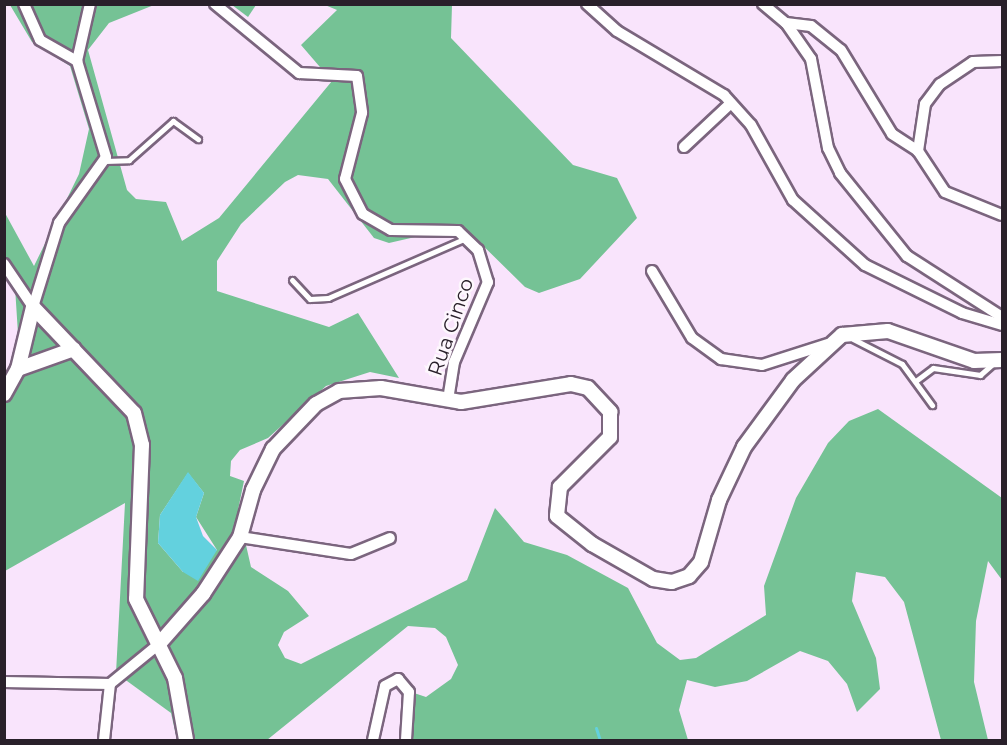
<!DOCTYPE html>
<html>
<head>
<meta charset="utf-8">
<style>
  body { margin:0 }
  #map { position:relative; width:1007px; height:745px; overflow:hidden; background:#f9e4fc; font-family:Montserrat,sans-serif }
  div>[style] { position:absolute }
  .forest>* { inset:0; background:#75c295 }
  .water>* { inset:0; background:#63d1de }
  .stream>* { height:3px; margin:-1.5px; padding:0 1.5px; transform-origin:1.5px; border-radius:1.5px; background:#63d1de }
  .roads { filter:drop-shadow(2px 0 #7b657e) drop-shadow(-2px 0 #7b657e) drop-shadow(0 2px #7b657e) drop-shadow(0 -2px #7b657e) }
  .service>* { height:5px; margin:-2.5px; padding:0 2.5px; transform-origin:2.5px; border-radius:2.5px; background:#fff }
  .minor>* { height:10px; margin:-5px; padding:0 5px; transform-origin:5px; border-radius:5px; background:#fff }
  .tertiary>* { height:14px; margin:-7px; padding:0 7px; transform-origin:7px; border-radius:7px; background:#fff }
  span { translate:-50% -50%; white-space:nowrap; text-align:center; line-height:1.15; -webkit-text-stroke:5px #fdf7fd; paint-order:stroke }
  .street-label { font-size:20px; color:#29202a }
  .frame { position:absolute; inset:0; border:6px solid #29202a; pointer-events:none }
</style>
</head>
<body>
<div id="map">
  <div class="forest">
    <i style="clip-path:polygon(evenodd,10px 5px,154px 5px,109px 23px,88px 50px,127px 190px,136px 199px,166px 202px,182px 241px,219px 218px,332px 81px,301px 45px,337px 10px,325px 5px,452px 5px,451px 38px,573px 165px,617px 178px,637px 218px,580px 279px,539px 293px,525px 287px,463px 226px,389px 243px,374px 238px,328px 179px,298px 175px,285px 182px,241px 224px,217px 261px,217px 291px,329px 327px,358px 313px,399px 378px,370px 372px,326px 386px,268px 438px,240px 450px,231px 461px,230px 476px,244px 481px,238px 510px,251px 567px,288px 591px,309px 616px,284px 632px,278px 645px,285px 658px,301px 664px,467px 580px,495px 508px,524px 542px,567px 555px,628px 588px,657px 643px,680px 660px,696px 658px,766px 615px,764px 586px,796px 498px,828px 443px,849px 421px,878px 409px,1002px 498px,1002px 580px,988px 561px,976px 621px,974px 682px,988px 740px,941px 740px,904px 602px,885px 577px,856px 572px,852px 601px,876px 658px,880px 689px,857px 712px,847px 684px,828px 661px,800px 651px,747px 681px,715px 687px,687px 680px,679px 710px,688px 740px,412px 740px,411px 692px,426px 697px,451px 679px,458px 665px,446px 637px,435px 628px,408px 626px,267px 740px,177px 740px,171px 713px,116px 673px,125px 503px,5px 571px,4px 387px,18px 334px,15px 287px,5px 275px,5px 213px,34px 266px,79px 174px,89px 129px,70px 66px,32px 42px,10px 5px,188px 473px,204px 493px,196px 517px,217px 550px,183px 572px,158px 543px,160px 515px,188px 473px)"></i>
    <i style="clip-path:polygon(232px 5px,256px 5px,248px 17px)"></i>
  </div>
  <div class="water">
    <i style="clip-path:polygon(188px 472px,204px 493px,196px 517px,203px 536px,217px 550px,198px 581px,183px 572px,158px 543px,160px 515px)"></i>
  </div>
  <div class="stream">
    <i style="left:596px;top:728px;width:13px;rotate:72deg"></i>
  </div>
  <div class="roads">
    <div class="service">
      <i style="left:105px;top:161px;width:24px;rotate:-2deg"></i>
      <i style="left:129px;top:160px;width:59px;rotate:-41.6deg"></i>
      <i style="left:173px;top:121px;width:31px;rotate:36deg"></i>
      <i style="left:292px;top:280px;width:26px;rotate:47deg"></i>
      <i style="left:310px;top:299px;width:18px;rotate:-3deg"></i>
      <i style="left:328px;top:298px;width:150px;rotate:-23.5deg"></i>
      <i style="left:853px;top:339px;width:55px;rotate:27deg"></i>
      <i style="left:902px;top:364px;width:51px;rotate:53.8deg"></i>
      <i style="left:917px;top:380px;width:20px;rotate:-37deg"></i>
      <i style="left:933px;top:368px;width:48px;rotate:8.5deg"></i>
      <i style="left:980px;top:375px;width:18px;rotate:-41deg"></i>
    </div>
    <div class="minor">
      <i style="left:24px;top:4px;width:39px;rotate:66deg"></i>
      <i style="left:40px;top:40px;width:43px;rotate:29.6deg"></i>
      <i style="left:215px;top:4px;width:109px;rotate:39.4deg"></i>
      <i style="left:299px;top:73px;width:58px;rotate:3deg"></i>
      <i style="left:357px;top:76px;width:37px;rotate:82deg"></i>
      <i style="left:362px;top:113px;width:68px;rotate:104.4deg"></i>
      <i style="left:345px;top:179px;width:39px;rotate:63deg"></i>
      <i style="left:363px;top:214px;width:32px;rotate:30deg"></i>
      <i style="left:391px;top:230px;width:67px;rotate:0.9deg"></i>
      <i style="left:458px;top:231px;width:28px;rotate:44deg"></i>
      <i style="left:478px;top:250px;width:34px;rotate:73deg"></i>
      <i style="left:488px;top:282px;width:87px;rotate:113deg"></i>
      <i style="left:454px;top:362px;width:39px;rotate:99deg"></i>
      <i style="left:587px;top:4px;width:40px;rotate:42deg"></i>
      <i style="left:617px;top:31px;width:125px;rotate:30.9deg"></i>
      <i style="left:724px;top:95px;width:40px;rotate:48deg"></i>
      <i style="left:751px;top:125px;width:86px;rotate:60.8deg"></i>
      <i style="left:793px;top:200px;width:97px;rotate:42.1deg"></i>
      <i style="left:865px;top:265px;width:108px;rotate:26.3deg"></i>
      <i style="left:962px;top:313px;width:42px;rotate:16.7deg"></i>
      <i style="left:763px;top:4px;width:30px;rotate:40deg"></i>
      <i style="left:786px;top:23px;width:44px;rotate:55.2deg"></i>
      <i style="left:811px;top:59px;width:91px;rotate:79.2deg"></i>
      <i style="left:828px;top:148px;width:28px;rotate:64deg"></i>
      <i style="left:840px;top:173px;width:107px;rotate:51.1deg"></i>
      <i style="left:907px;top:256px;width:113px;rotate:32.7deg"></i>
      <i style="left:786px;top:23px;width:25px;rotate:7deg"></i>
      <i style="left:811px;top:26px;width:38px;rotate:39deg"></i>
      <i style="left:841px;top:50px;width:98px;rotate:58.7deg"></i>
      <i style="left:892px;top:134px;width:31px;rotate:33deg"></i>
      <i style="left:1002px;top:61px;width:29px;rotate:178deg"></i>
      <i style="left:973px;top:62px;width:40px;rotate:146deg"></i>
      <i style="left:940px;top:84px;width:25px;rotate:127deg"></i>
      <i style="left:925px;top:104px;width:48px;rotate:98.5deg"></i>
      <i style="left:918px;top:151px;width:49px;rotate:56.6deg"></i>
      <i style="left:945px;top:192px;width:61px;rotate:22deg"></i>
      <i style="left:684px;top:147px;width:64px;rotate:-43.1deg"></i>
      <i style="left:4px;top:264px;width:52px;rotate:56deg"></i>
      <i style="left:652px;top:271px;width:78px;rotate:59.2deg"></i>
      <i style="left:692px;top:338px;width:36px;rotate:36deg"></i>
      <i style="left:721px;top:359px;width:41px;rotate:8.3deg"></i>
      <i style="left:762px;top:365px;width:69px;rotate:-17.7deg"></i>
      <i style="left:33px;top:307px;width:88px;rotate:-72.8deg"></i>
      <i style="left:59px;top:223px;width:81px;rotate:-54.5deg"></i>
      <i style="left:106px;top:157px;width:100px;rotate:-106.8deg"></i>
      <i style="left:77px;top:61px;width:58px;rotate:-77.2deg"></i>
      <i style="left:240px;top:537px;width:112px;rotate:8.7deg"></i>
      <i style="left:351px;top:554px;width:42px;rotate:-22.3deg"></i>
      <i style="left:4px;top:682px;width:106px;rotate:1.1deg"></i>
      <i style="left:110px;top:684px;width:63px;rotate:-39.2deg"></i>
      <i style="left:104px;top:740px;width:56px;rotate:-83.9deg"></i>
      <i style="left:373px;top:740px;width:55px;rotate:-77.5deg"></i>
      <i style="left:385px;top:686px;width:15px;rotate:-28deg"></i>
      <i style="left:398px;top:679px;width:17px;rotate:50deg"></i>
      <i style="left:409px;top:692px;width:48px;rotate:93.6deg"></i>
    </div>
    <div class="tertiary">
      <i style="left:33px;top:307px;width:146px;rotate:46.4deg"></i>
      <i style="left:134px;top:413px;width:33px;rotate:76deg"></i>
      <i style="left:142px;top:445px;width:154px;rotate:92.2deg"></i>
      <i style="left:136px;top:599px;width:88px;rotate:63.7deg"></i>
      <i style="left:175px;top:678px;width:63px;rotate:79.9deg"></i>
      <i style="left:18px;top:369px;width:59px;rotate:-19.7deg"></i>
      <i style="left:4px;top:394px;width:29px;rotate:-61deg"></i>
      <i style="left:18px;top:369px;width:64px;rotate:-76.4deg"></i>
      <i style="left:159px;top:644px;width:67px;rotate:-48.7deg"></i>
      <i style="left:203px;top:594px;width:68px;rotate:-57deg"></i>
      <i style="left:240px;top:537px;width:49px;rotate:-74.5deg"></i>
      <i style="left:253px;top:490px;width:46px;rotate:-64deg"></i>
      <i style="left:273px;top:449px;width:62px;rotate:-46.3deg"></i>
      <i style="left:316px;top:404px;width:26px;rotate:-29deg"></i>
      <i style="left:339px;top:391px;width:42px;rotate:-4.1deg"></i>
      <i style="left:381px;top:388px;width:81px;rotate:9.9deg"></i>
      <i style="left:461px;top:402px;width:111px;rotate:-9.3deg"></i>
      <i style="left:571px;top:384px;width:17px;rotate:13deg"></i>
      <i style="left:588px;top:388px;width:33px;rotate:47deg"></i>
      <i style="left:610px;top:412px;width:25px;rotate:90deg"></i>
      <i style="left:610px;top:437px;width:71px;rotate:135deg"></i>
      <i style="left:560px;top:487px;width:29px;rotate:96deg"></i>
      <i style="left:557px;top:516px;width:45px;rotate:38.7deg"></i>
      <i style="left:592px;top:544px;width:70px;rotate:29.8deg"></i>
      <i style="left:653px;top:579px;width:19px;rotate:9deg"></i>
      <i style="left:672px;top:582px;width:18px;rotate:-19deg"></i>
      <i style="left:689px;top:576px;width:18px;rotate:-49deg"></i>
      <i style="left:701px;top:562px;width:65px;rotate:-73.8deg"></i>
      <i style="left:719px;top:500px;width:59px;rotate:-64.7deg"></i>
      <i style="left:744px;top:447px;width:83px;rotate:-53.8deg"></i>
      <i style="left:793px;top:380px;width:67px;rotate:-42.6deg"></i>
      <i style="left:842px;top:335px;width:46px;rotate:-5deg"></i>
      <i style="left:888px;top:331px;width:91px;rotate:19.2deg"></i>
      <i style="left:974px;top:361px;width:28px;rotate:-2deg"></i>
    </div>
  </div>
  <div class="street-label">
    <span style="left:451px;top:327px;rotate:-71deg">Rua Cinco</span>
  </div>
  <div class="frame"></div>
</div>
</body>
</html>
